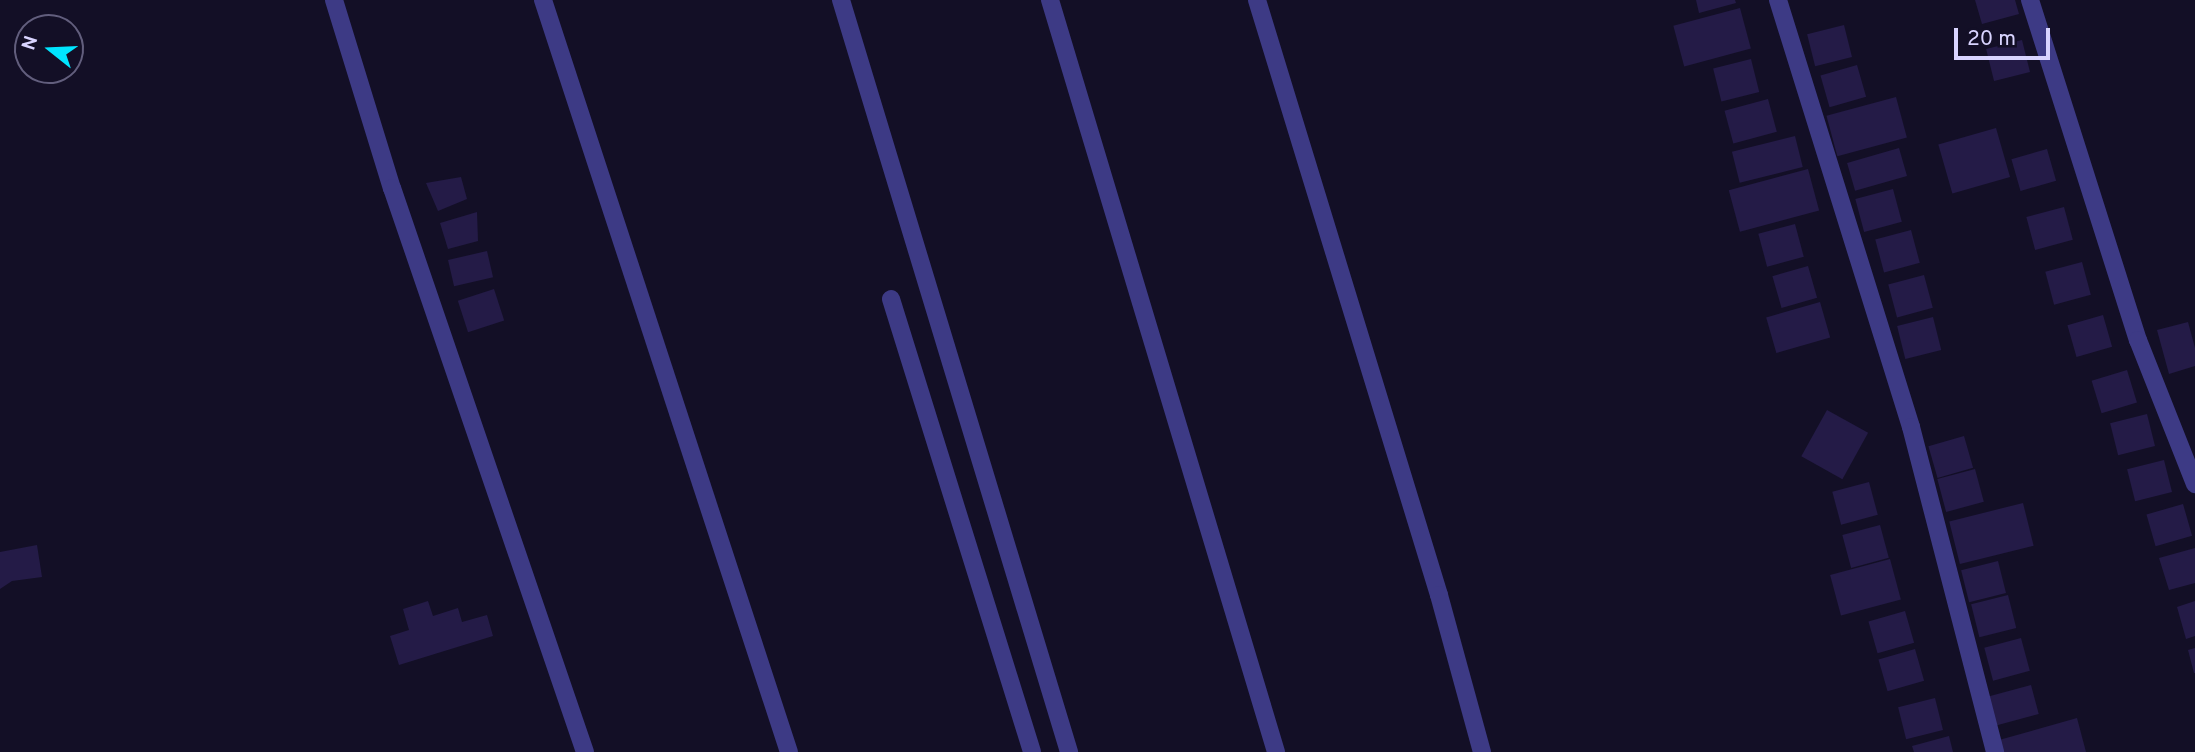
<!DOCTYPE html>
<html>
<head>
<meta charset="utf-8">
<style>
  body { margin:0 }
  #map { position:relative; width:2195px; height:752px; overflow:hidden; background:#130f26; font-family:Overpass,sans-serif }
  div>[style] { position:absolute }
  .building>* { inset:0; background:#241b47; transform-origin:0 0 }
  .service>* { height:18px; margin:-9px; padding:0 9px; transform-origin:9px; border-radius:9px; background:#3d3a85 }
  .minor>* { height:18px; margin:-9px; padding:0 9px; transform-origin:9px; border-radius:9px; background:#3d3a85 }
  span { translate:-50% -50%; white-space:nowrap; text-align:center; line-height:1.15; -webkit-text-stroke:5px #130f26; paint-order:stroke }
  .north { position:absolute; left:14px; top:14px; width:70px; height:70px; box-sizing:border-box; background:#130f26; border:2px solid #625e7d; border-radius:50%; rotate:288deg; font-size:19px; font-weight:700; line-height:28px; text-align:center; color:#d9d4ff }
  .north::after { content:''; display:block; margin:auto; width:24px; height:32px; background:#00e5ff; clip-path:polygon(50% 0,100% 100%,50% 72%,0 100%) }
  .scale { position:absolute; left:1954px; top:28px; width:96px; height:32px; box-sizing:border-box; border:4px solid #d9d4ff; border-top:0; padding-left:9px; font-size:21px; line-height:24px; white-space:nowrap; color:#d9d4ff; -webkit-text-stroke:5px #130f26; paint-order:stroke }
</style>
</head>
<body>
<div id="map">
  <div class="building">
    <i style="clip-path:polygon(1696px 0,1735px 0,1736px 3px,1699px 13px)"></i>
    <i style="clip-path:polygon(1975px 0,2015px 0,2019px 14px,1982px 24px)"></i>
    <i style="left:1740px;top:8px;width:42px;height:69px;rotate:75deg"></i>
    <i style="left:1844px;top:25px;width:33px;height:38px;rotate:76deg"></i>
    <i style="left:2022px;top:40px;width:33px;height:37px;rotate:76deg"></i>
    <i style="left:1751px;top:59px;width:34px;height:39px;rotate:76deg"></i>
    <i style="left:1857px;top:65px;width:33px;height:38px;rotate:74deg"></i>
    <i style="left:1896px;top:97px;width:42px;height:72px;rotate:75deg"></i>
    <i style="left:1768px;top:99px;width:34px;height:45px;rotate:75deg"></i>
    <i style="left:1996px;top:128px;width:51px;height:60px;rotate:74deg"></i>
    <i style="left:1795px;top:136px;width:32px;height:65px;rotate:76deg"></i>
    <i style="left:1899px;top:148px;width:29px;height:54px;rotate:74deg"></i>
    <i style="left:2047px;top:149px;width:33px;height:37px;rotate:74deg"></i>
    <i style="left:1808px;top:169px;width:43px;height:82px;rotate:75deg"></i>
    <i style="clip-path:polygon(461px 177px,467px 199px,438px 211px,426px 183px)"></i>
    <i style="left:1893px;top:189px;width:34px;height:39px;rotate:75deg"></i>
    <i style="left:2064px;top:207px;width:34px;height:39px;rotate:75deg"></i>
    <i style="clip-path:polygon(477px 212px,478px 241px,448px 249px,440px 223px)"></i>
    <i style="left:1795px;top:224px;width:34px;height:38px;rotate:75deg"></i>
    <i style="left:1911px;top:230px;width:34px;height:37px;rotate:75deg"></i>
    <i style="left:487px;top:251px;width:27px;height:40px;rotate:77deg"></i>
    <i style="left:2082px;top:262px;width:34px;height:38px;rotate:75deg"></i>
    <i style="left:1808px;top:266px;width:33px;height:37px;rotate:74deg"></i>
    <i style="left:1924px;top:275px;width:34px;height:37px;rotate:75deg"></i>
    <i style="left:494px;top:289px;width:33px;height:38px;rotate:72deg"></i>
    <i style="left:1820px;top:302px;width:37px;height:56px;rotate:74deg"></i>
    <i style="left:2103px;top:315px;width:33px;height:37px;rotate:74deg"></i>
    <i style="left:1933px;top:317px;width:34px;height:37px;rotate:76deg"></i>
    <i style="clip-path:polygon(2188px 322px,2195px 348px,2195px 366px,2169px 374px,2157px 330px)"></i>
    <i style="left:2127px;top:370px;width:34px;height:37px;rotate:73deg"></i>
    <i style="left:1827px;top:410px;width:47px;height:53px;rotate:29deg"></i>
    <i style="left:2147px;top:414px;width:33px;height:38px;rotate:76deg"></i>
    <i style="left:1964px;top:436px;width:33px;height:37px;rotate:74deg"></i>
    <i style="left:2164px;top:460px;width:33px;height:38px;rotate:76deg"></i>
    <i style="left:1975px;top:469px;width:34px;height:39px;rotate:75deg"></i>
    <i style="left:1869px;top:482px;width:34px;height:38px;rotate:75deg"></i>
    <i style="left:2023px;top:503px;width:44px;height:76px;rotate:76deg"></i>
    <i style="left:2183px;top:504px;width:33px;height:38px;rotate:74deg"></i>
    <i style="left:1880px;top:525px;width:34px;height:39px;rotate:75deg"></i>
    <i style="clip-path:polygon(37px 545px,42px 577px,12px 581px,0 589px,0 552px)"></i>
    <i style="clip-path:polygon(2195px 548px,2195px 583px,2169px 590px,2159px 558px)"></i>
    <i style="left:1890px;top:559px;width:42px;height:62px;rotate:75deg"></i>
    <i style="left:1998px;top:561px;width:33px;height:38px;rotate:76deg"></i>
    <i style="left:2008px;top:595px;width:34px;height:38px;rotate:76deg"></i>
    <i style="clip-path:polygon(428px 601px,433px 616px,458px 608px,462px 622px,487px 615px,493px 636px,399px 665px,390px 636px,409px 630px,403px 609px)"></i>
    <i style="clip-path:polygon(2195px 601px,2195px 636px,2186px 639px,2177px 607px)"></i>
    <i style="left:1905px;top:611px;width:33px;height:38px;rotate:74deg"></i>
    <i style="left:2021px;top:638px;width:34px;height:38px;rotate:75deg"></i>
    <i style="clip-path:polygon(2195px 648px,2195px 673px,2194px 673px,2188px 650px)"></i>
    <i style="left:1915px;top:649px;width:33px;height:38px;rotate:74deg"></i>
    <i style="left:2031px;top:685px;width:30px;height:47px;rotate:75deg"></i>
    <i style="left:1935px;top:698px;width:33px;height:38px;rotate:76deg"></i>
    <i style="clip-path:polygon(2077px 718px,2086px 752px,2003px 752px,1999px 740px)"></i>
    <i style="clip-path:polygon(1949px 736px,1953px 752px,1914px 752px,1912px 746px)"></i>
  </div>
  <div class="service">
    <i style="left:334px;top:0;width:197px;rotate:72.9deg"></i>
    <i style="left:392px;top:188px;width:596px;rotate:71.11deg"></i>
  </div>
  <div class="minor">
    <i style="left:543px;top:0;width:791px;rotate:71.89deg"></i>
    <i style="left:841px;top:0;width:786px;rotate:73.13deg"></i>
    <i style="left:1050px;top:0;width:785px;rotate:73.27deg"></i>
    <i style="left:1257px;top:0;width:622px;rotate:72.99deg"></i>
    <i style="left:1439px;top:595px;width:163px;rotate:74.7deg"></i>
    <i style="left:1778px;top:0;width:447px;rotate:72.7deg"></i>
    <i style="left:1911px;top:427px;width:336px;rotate:75.5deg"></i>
    <i style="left:2030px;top:0;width:357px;rotate:72.4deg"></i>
    <i style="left:2138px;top:340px;width:155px;rotate:68.4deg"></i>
    <i style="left:891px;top:299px;width:474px;rotate:72.7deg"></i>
  </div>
  <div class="north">N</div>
  <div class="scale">20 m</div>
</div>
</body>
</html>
